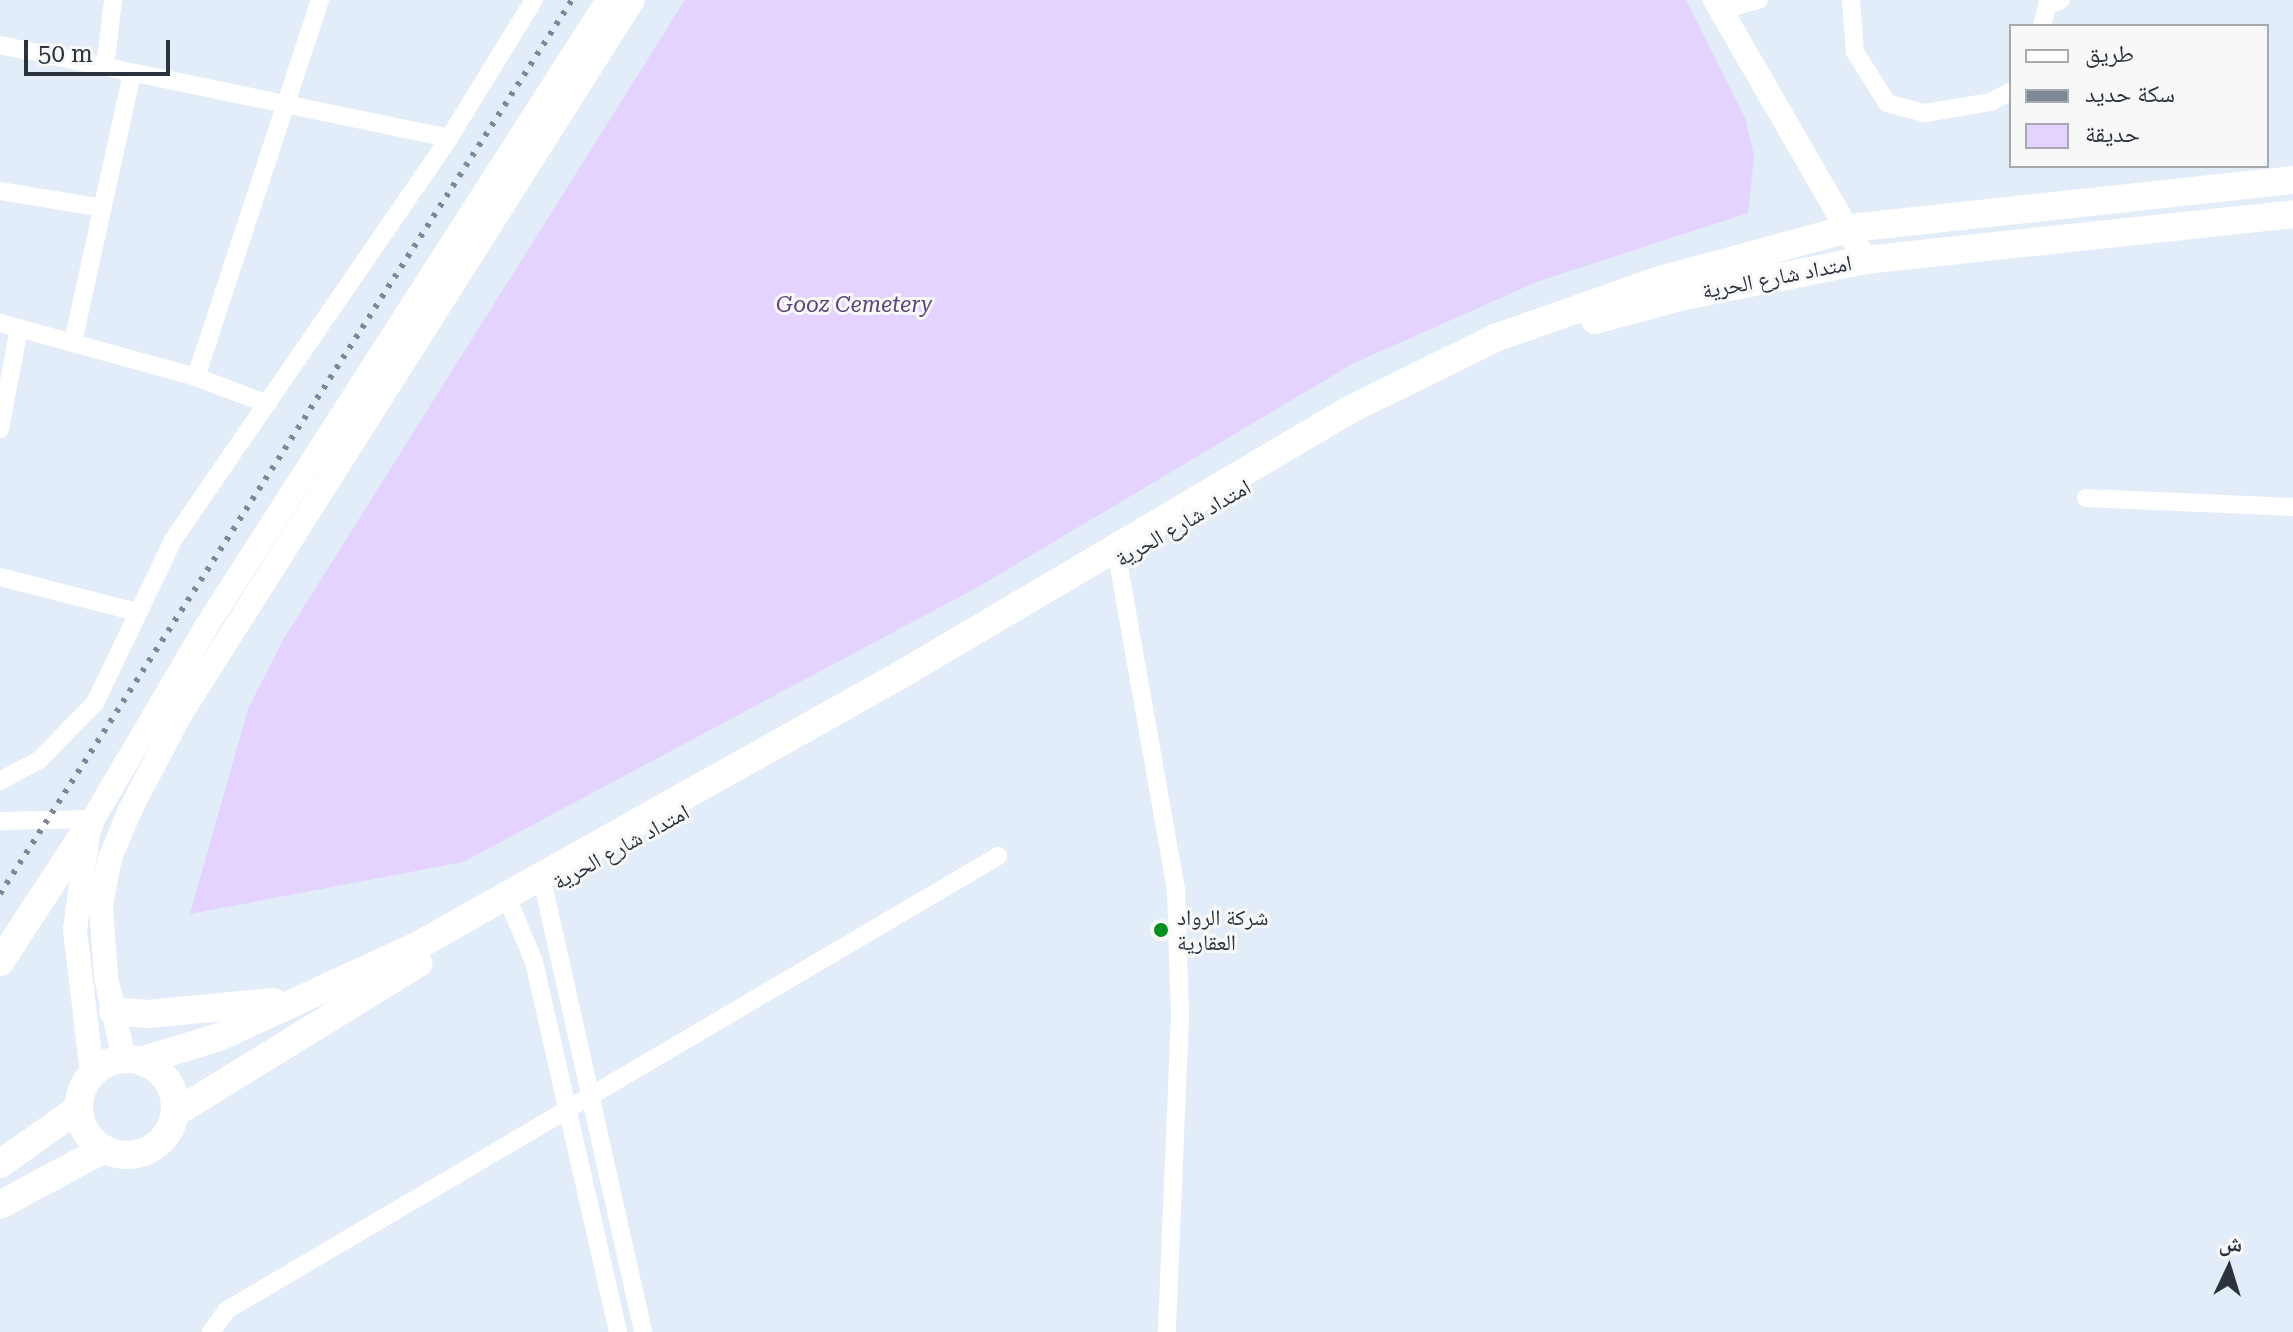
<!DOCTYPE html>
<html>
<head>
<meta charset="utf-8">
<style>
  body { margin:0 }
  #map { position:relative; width:2293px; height:1332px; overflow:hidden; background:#e3ecf9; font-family:"Roboto Serif","Noto Naskh Arabic",serif }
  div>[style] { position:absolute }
  .green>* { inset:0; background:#e3d3fe }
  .street>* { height:18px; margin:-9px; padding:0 9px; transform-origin:9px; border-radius:9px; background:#fff }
  .secondary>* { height:24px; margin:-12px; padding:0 12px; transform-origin:12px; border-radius:12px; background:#fff }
  .primary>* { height:28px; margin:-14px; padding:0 14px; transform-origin:14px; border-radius:14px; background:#fff }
  .primary>.ring { margin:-14px; padding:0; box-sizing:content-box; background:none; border:28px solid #fff; border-radius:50% }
  .rail>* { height:6px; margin-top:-3px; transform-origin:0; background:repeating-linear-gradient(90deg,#7f8794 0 4px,transparent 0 12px) }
  .dots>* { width:22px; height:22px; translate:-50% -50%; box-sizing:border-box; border:4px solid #f8f8f8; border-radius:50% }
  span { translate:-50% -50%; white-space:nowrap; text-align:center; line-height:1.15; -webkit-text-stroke:6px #f8f8f8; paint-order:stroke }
  .street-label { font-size:22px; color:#2b333f }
  .park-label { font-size:22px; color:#5c447e; font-style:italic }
  .poi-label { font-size:22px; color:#2b333f }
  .left { translate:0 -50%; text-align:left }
  .legend { position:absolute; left:2009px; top:24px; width:260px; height:144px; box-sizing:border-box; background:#f8f8f8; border:2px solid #a6a9ae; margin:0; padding:10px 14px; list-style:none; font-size:24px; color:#2b333f }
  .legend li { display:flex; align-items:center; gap:16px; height:40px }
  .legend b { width:40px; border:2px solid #a6a9ae }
  .north { position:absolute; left:2189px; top:1228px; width:80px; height:80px; -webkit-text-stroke:6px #f8f8f8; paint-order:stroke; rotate:4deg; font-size:22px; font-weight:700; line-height:32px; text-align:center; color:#2b333f }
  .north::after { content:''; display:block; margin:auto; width:28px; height:36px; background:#2b333f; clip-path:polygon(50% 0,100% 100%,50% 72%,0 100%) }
  .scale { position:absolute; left:24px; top:40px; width:146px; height:36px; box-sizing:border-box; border:4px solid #2b333f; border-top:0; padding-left:10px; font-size:24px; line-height:28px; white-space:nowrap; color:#2b333f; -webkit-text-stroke:6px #f8f8f8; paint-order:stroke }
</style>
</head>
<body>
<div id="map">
  <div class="green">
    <i style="clip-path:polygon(685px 0,1686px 0,1746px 120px,1754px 156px,1748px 213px,1539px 281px,1354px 363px,978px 587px,463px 862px,190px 914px,248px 709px,283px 640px)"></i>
  </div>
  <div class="street">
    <i style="left:1851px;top:0;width:52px;rotate:85.6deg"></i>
    <i style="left:1855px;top:52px;width:60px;rotate:57.9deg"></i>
    <i style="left:1887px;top:103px;width:39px;rotate:15deg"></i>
    <i style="left:1925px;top:113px;width:67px;rotate:-9.5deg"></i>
    <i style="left:1991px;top:102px;width:23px;rotate:-29deg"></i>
    <i style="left:1721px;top:10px;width:39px;rotate:-15deg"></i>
    <i style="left:2042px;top:26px;width:21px;rotate:-76deg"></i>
    <i style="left:2047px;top:6px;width:15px;rotate:-23deg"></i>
    <i style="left:0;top:45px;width:459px;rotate:11.7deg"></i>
    <i style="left:105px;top:67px;width:67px;rotate:-83.2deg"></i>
    <i style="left:0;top:191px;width:104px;rotate:9.4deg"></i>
    <i style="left:0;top:323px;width:203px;rotate:15.4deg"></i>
    <i style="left:196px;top:377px;width:77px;rotate:20.6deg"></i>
    <i style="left:73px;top:342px;width:275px;rotate:-77.6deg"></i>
    <i style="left:196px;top:377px;width:397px;rotate:-71.8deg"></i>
    <i style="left:0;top:429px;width:103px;rotate:-79.3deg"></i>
    <i style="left:2086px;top:498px;width:207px;rotate:2.5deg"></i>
    <i style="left:1118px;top:561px;width:333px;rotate:80deg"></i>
    <i style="left:1176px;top:889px;width:128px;rotate:88.2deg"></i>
    <i style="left:1180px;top:1017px;width:315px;rotate:92.4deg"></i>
    <i style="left:0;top:577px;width:140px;rotate:14.4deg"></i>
    <i style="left:0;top:781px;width:44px;rotate:-28.3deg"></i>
    <i style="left:39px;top:760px;width:80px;rotate:-45.5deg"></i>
    <i style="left:95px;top:703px;width:181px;rotate:-64.4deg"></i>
    <i style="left:173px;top:540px;width:488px;rotate:-55.5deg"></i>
    <i style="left:449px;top:138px;width:162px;rotate:-58.4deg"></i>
    <i style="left:0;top:821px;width:93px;rotate:-1.2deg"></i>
    <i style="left:541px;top:875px;width:468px;rotate:77.4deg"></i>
    <i style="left:506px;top:895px;width:73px;rotate:67.3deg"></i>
    <i style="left:534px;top:962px;width:379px;rotate:77.2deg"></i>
    <i style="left:211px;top:1332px;width:27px;rotate:-54deg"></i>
    <i style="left:227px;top:1310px;width:895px;rotate:-30.49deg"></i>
  </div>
  <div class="secondary">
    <i style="left:1715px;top:0;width:300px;rotate:60deg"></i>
    <i style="left:124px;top:1059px;width:84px;rotate:-102.4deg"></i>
    <i style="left:106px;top:977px;width:72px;rotate:-94deg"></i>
    <i style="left:101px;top:905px;width:48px;rotate:-79.2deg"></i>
    <i style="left:110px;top:858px;width:54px;rotate:-67.2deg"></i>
    <i style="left:131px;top:808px;width:105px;rotate:-62.2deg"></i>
    <i style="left:180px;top:715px;width:846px;rotate:-57.64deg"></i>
    <i style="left:92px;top:1073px;width:144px;rotate:-96.8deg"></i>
    <i style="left:75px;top:930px;width:105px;rotate:-82.3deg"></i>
    <i style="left:89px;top:826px;width:231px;rotate:-59.5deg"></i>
    <i style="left:206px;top:627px;width:745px;rotate:-57.33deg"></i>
  </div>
  <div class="primary">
    <i style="left:1595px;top:320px;width:92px;rotate:-15.1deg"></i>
    <i style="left:1684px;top:296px;width:185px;rotate:-11.2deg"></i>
    <i style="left:1865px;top:260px;width:430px;rotate:-6.1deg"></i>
    <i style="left:0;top:962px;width:163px;rotate:-56.8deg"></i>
    <i style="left:113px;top:1011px;width:35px;rotate:5deg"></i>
    <i style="left:148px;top:1014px;width:126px;rotate:-5.5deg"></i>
    <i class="ring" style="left:79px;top:1059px;width:68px;height:68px"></i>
    <i style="left:141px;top:1061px;width:82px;rotate:-17.1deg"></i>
    <i style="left:219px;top:1037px;width:216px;rotate:-24.7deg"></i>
    <i style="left:415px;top:947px;width:558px;rotate:-29.27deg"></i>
    <i style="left:902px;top:674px;width:521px;rotate:-30.55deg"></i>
    <i style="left:1351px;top:409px;width:161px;rotate:-26.2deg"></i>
    <i style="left:1495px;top:338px;width:175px;rotate:-19.4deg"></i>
    <i style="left:1660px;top:280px;width:198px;rotate:-15.2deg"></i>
    <i style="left:1851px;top:228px;width:445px;rotate:-6.2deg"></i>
    <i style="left:175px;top:1113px;width:286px;rotate:-31.6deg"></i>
    <i style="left:0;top:1164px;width:97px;rotate:-35.3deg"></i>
    <i style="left:0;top:1205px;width:118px;rotate:-28.3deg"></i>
  </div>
  <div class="rail">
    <i style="left:0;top:894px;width:1061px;rotate:-57.39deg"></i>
  </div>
  <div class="dots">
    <i style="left:1161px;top:930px;background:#029022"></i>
  </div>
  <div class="street-label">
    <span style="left:1777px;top:277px;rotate:-11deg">امتداد شارع الحرية</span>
    <span style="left:1183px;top:523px;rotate:-30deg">امتداد شارع الحرية</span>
    <span style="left:621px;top:847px;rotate:-29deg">امتداد شارع الحرية</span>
  </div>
  <div class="park-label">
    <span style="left:854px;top:305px">Gooz Cemetery</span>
  </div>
  <div class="poi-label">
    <span class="left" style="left:1177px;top:930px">شركة الرواد<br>العقارية</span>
  </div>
  <ul class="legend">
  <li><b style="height:10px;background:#fff"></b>طريق</li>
  <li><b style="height:10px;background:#7f8794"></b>سكة حديد</li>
  <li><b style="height:22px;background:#e3d3fe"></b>حديقة</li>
  </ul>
  <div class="north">ش</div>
  <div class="scale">50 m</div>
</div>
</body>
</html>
